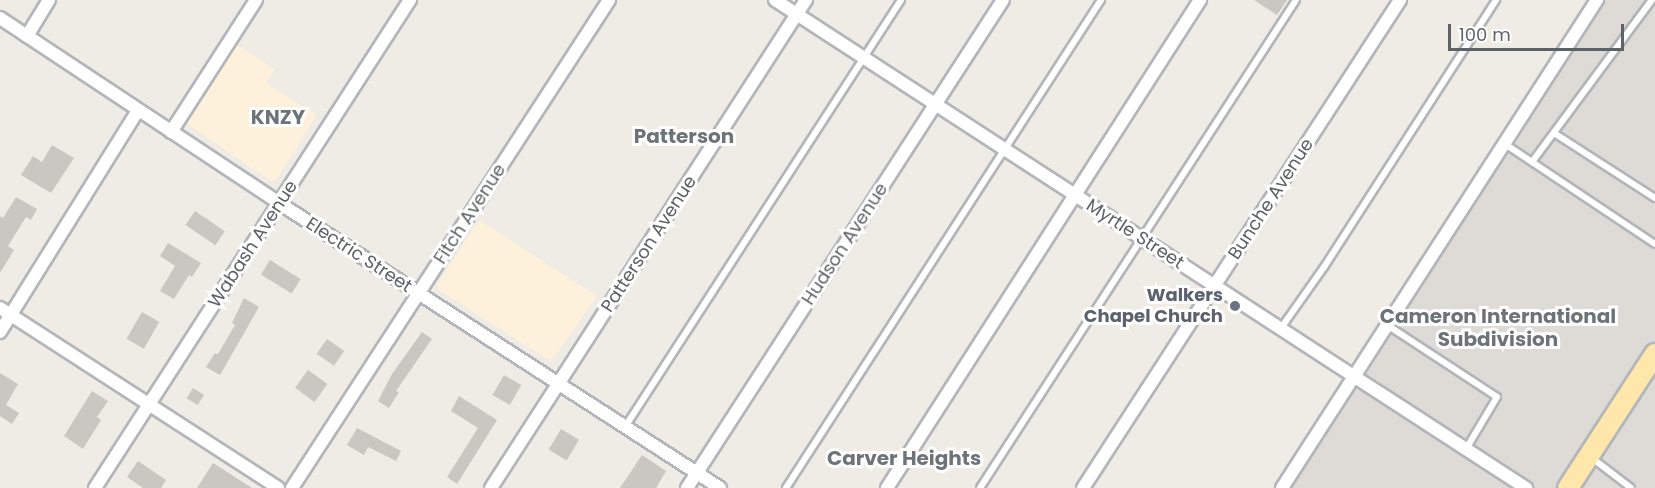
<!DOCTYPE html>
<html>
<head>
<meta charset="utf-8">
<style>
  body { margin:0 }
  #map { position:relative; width:1655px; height:488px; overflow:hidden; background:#efebe5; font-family:Poppins,sans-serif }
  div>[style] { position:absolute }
  .commercial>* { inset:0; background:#fef1db }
  .industrial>* { inset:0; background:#dedbd7 }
  .building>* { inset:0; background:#cac6c1; transform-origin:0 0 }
  .roads { filter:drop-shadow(2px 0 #b2b6ba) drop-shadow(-2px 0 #b2b6ba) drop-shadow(0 2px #b2b6ba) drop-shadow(0 -2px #b2b6ba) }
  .lane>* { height:6px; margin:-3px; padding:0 3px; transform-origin:3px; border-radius:3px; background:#fff }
  .street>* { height:12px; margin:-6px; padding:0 6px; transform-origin:6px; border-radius:6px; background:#fff }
  .primary>* { height:20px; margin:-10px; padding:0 10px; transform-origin:10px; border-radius:10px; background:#ffe6aa }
  .dots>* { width:16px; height:16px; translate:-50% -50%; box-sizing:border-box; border:3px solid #fff; border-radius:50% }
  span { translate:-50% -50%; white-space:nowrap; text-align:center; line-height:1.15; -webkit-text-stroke:6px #fff; paint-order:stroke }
  .street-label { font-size:18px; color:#5c6265 }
  .worship-label { font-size:18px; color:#5b616d; font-weight:700 }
  .right { translate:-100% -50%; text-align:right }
  .neighbourhood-label { font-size:20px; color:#6d7477; font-weight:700 }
  .scale { position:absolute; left:1448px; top:24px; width:176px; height:27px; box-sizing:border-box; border:3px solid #5c6265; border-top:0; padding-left:8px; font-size:18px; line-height:21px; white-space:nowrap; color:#5c6265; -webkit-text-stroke:4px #fff; paint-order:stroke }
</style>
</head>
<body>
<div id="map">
  <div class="commercial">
    <i style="clip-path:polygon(237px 45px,275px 69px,266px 83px,317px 115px,276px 180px,271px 181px,187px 124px)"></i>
    <i style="clip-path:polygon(479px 220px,597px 296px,555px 356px,549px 360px,439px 290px,437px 285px)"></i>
  </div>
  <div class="industrial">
    <i style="clip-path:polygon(1599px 0,1655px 0,1655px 488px,1283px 488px)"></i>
  </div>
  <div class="building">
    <i style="clip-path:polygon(1254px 0,1287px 0,1277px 15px)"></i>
    <i style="clip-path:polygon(52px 145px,74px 158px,51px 193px,21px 175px,33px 156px,42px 162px)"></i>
    <i style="clip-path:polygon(16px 197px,37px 209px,31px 220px,26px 217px,8px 246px,14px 250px,0 273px,0 216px,3px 218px)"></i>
    <i style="left:195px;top:211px;width:36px;height:17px;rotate:34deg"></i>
    <i style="clip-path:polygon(168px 243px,201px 263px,192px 277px,189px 275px,174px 299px,160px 291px,175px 266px,160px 256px)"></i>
    <i style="left:270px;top:260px;width:36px;height:17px;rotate:32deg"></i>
    <i style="clip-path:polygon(244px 298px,259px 307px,220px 375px,206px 367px,215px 353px,218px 354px,235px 325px,232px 323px)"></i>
    <i style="left:142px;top:312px;width:20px;height:31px;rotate:30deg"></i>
    <i style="clip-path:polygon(422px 332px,432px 339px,396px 391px,399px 392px,389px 408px,378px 401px,392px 374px)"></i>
    <i style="left:327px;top:339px;width:21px;height:18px;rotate:35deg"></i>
    <i style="left:308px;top:370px;width:24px;height:22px;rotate:36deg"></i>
    <i style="clip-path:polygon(0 373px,18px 384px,6px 405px,19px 413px,12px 424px,0 416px)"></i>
    <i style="left:504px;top:375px;width:20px;height:23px;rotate:30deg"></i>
    <i style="left:193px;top:388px;width:13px;height:12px;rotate:32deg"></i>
    <i style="clip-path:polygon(92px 391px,108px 401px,97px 417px,101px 420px,83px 449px,64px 436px)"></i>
    <i style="clip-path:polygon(459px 396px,497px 420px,457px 484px,447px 477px,478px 428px,451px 411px)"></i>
    <i style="clip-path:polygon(357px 428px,401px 451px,396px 461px,368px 447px,364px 455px,347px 445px)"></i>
    <i style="left:561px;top:429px;width:21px;height:24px;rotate:31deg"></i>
    <i style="clip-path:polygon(642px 455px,666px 471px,656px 488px,620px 488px)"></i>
    <i style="clip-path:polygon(138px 461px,166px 480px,161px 488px,143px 488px,127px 477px)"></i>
    <i style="clip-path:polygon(213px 463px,252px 488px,197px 488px)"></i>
  </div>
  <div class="roads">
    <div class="lane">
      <i style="left:1554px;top:133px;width:120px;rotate:32.8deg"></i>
      <i style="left:1505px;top:144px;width:180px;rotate:33.7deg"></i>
      <i style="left:1532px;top:162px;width:202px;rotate:-53.5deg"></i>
      <i style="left:1387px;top:325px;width:131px;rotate:33.2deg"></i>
      <i style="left:1497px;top:397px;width:61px;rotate:120.8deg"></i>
      <i style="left:1281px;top:328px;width:75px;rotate:-54.8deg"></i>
      <i style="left:1324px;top:267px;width:318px;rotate:-57.2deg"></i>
      <i style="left:625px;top:427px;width:508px;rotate:-57.12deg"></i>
      <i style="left:1592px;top:458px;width:49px;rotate:37.6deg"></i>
      <i style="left:786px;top:488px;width:581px;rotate:-57.16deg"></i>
      <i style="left:980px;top:488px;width:581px;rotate:-57.08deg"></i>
    </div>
    <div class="street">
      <i style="left:775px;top:0;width:896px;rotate:33.02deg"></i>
      <i style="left:0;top:18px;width:335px;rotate:33.5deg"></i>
      <i style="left:279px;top:203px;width:525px;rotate:32.87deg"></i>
      <i style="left:27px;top:36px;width:42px;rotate:-58.6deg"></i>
      <i style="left:171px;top:132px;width:157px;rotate:-57.2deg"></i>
      <i style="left:0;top:308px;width:331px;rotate:32.9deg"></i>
      <i style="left:0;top:332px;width:261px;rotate:-58.1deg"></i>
      <i style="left:95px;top:488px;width:581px;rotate:-57.16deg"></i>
      <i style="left:292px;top:488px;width:582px;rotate:-56.99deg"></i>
      <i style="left:491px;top:488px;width:581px;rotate:-57.16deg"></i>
      <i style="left:687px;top:488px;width:581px;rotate:-57.08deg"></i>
      <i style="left:887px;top:488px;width:580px;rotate:-57.32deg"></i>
      <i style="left:1083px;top:488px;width:582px;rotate:-56.99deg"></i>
      <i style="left:1282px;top:488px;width:581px;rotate:-57.16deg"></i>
    </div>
    <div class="primary">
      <i style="left:1568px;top:488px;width:160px;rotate:-57deg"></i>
    </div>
  </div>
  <div class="dots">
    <i style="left:1235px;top:306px;background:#6b7280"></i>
  </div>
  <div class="street-label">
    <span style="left:1271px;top:199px;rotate:-57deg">Bunche Avenue</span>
    <span style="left:470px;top:214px;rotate:-57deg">Fitch Avenue</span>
    <span style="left:1135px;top:234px;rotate:33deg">Myrtle Street</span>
    <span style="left:253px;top:244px;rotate:-57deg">Wabash Avenue</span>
    <span style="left:649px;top:244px;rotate:-57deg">Patterson Avenue</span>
    <span style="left:845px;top:244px;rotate:-57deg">Hudson Avenue</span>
    <span style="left:359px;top:255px;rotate:33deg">Electric Street</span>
  </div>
  <div class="worship-label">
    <span class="right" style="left:1223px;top:306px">Walkers<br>Chapel Church</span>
  </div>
  <div class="neighbourhood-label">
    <span style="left:278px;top:117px">KNZY</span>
    <span style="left:684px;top:136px">Patterson</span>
    <span style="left:1498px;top:328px">Cameron International<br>Subdivision</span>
    <span style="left:904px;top:458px">Carver Heights</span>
  </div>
  <div class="scale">100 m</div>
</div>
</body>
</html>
